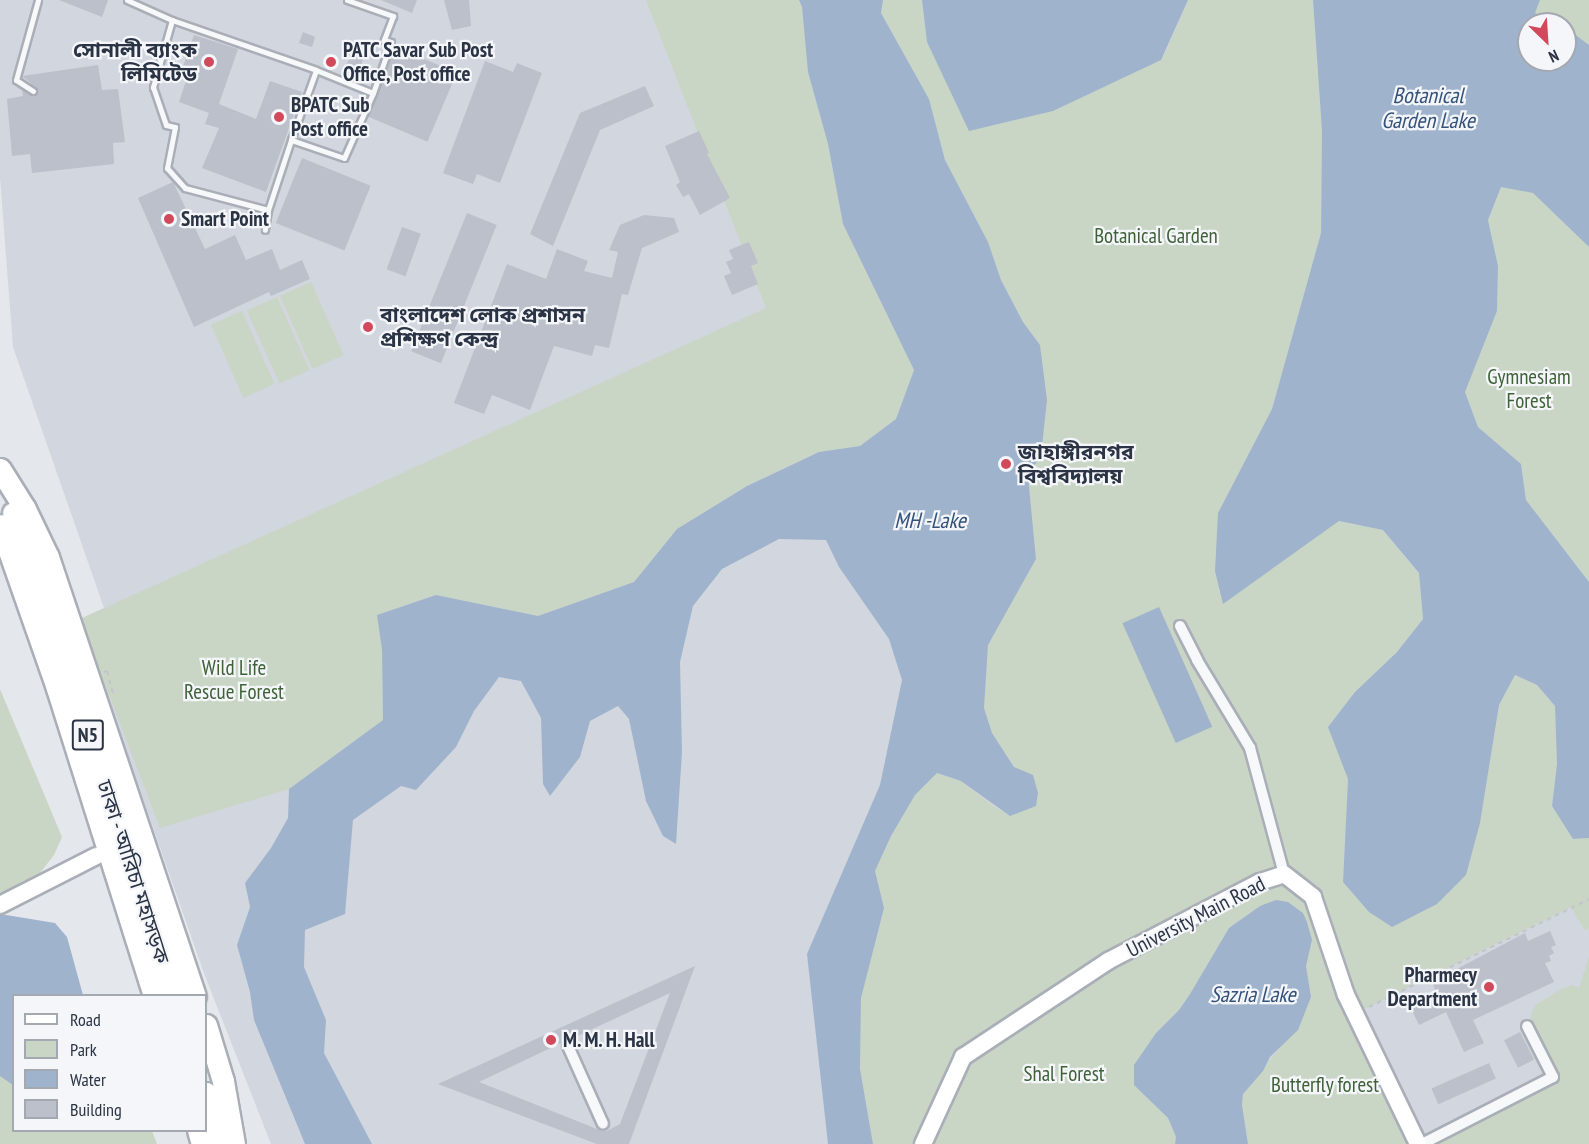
<!DOCTYPE html>
<html>
<head>
<meta charset="utf-8">
<style>
  body { margin:0 }
  #map { position:relative; width:1589px; height:1144px; overflow:hidden; background:#e4e7ec; font-family:"PT Sans Narrow","Noto Sans Bengali",sans-serif }
  div>[style] { position:absolute }
  .built>* { inset:0; background:#d2d6de }
  .green>* { inset:0; background:#c9d6c5; transform-origin:0 0 }
  .water>* { inset:0; background:#9fb4cc; transform-origin:0 0 }
  .building>* { inset:0; background:#bbc0ca; transform-origin:0 0 }
  .path>* { height:2px; margin-top:-1px; transform-origin:0; background:repeating-linear-gradient(90deg,#c2c5cb 0 4.5px,transparent 0 9px) }
  .roads { filter:drop-shadow(2px 0 #a9aeb7) drop-shadow(-2px 0 #a9aeb7) drop-shadow(0 2px #a9aeb7) drop-shadow(0 -2px #a9aeb7) }
  .lane>* { height:5px; margin:-2.5px; padding:0 2.5px; transform-origin:2.5px; border-radius:2.5px; background:#f7f8fa }
  .street>* { height:10px; margin:-5px; padding:0 5px; transform-origin:5px; border-radius:5px; background:#f7f8fa }
  .secondary>* { height:16px; margin:-8px; padding:0 8px; transform-origin:8px; border-radius:8px; background:#fff }
  .highway>* { height:21px; margin:-10.5px; padding:0 10.5px; transform-origin:10.5px; border-radius:10.5px; background:#fff }
  .dots>* { width:16px; height:16px; translate:-50% -50%; box-sizing:border-box; border:3px solid #f4f6f9; border-radius:50% }
  span { translate:-50% -50%; white-space:nowrap; text-align:center; line-height:1.15; -webkit-text-stroke:4.5px #f4f6f9; paint-order:stroke }
  .shield-label span { padding:2px 4px; background:#f4f6f9; border:2px solid; border-radius:4px; -webkit-text-stroke-width:0 }
  .shield-label { font-size:20px; color:#2b3445; font-weight:700 }
  .poi-label { font-size:21px; color:#2b3445; font-weight:700 }
  .right { translate:-100% -50%; text-align:right }
  .left { translate:0 -50%; text-align:left }
  .park-label { font-size:21px; color:#3f6138 }
  .street-label { font-size:21px; color:#2b3445 }
  .water-label { font-size:22px; color:#34527a; font-style:italic }
  .legend { position:absolute; left:12px; top:994px; width:195px; height:138px; box-sizing:border-box; background:#f4f6f9; border:2px solid #a4a8b1; margin:0; padding:8px 10px; list-style:none; font-size:18px; color:#2b3445 }
  .legend li { display:flex; align-items:center; gap:12px; height:30px }
  .legend b { width:30px; border:2px solid #a4a8b1 }
  .north { position:absolute; left:1517px; top:12px; width:60px; height:60px; box-sizing:border-box; background:#f4f6f9; border:2px solid #a4a8b1; border-radius:50%; rotate:155deg; font-size:16px; font-weight:700; line-height:24px; text-align:center; color:#2b3445 }
  .north::after { content:''; display:block; margin:auto; width:21px; height:27px; background:#d1495b; clip-path:polygon(50% 0,100% 100%,50% 72%,0 100%) }
</style>
</head>
<body>
<div id="map">
  <div class="built">
    <i style="clip-path:polygon(evenodd,0 0,1589px 0,1589px 1144px,271px 1144px,205px 976px,80px 619px,104px 608px,13px 347px,0 177px,0 0,1529px 24px,1565px 24px,1565px 60px,1529px 60px,1529px 24px)"></i>
  </div>
  <div class="green">
    <i style="clip-path:polygon(646px 0,799px 0,802px 7px,808px 72px,828px 144px,843px 224px,914px 370px,896px 419px,860px 446px,819px 452px,747px 486px,677px 529px,634px 582px,538px 616px,436px 595px,377px 615px,382px 650px,383px 720px,289px 789px,160px 828px,80px 619px,766px 308px)"></i>
    <i style="clip-path:polygon(883px 0,922px 0,927px 42px,1165px 53px,1188px 0,1313px 0,1322px 131px,1321px 233px,1272px 409px,1218px 513px,1223px 604px,1338px 521px,1383px 530px,1419px 574px,1423px 619px,1397px 652px,1355px 692px,1329px 727px,1348px 779px,1343px 882px,1480px 823px,1499px 705px,1515px 675px,1537px 685px,1555px 706px,1557px 764px,1552px 806px,1573px 839px,1589px 838px,1589px 928px,1585px 931px,1571px 907px,1356px 1013px,1418px 1144px,1248px 1144px,1242px 1105px,1243px 1094px,1282px 1045px,1311px 997px,1306px 966px,1309px 947px,1260px 906px,1229px 928px,1190px 994px,1179px 1010px,1156px 1033px,1153px 1103px,1168px 1118px,1176px 1137px,1175px 1144px,873px 1144px,860px 1069px,861px 994px,884px 908px,875px 871px,891px 836px,917px 791px,936px 773px,961px 781px,993px 806px,1010px 816px,1014px 767px,992px 733px,984px 708px,988px 645px,1036px 559px,1028px 476px,1041px 455px,1040px 345px,1023px 322px,1001px 280px,988px 242px,945px 160px,929px 99px,881px 13px)"></i>
    <i style="clip-path:polygon(1540px 0,1589px 0,1589px 45px,1565px 27px,1565px 24px,1535px 13px)"></i>
    <i style="clip-path:polygon(1501px 186px,1533px 193px,1589px 247px,1589px 582px,1526px 500px,1521px 464px,1478px 427px,1465px 392px,1497px 311px,1498px 266px,1488px 220px)"></i>
    <i style="left:311px;top:282px;width:80px;height:34px;rotate:66deg"></i>
    <i style="left:277px;top:297px;width:80px;height:33px;rotate:66deg"></i>
    <i style="left:242px;top:311px;width:80px;height:34px;rotate:66deg"></i>
    <i style="clip-path:polygon(0 689px,62px 837px,54px 855px,23px 895px,0 905px)"></i>
    <i style="clip-path:polygon(1589px 956px,1589px 1144px,1422px 1144px,1553px 1077px,1527px 1026px,1535px 1005px,1563px 988px,1572px 985px,1579px 988px)"></i>
    <i style="clip-path:polygon(0 1075px,13px 1082px,14px 1130px,152px 1131px,157px 1144px,0 1144px)"></i>
  </div>
  <div class="water">
    <i style="clip-path:polygon(799px 0,883px 0,881px 13px,929px 99px,945px 160px,988px 242px,1001px 280px,1023px 322px,1040px 345px,1047px 400px,1041px 455px,1028px 476px,1036px 559px,988px 645px,984px 708px,992px 733px,1014px 767px,1033px 775px,1038px 793px,1036px 806px,1010px 816px,961px 781px,937px 773px,915px 795px,891px 836px,875px 871px,884px 908px,861px 998px,860px 1069px,873px 1144px,828px 1144px,807px 954px,880px 785px,902px 680px,889px 639px,839px 567px,826px 540px,779px 539px,722px 569px,693px 606px,680px 662px,682px 752px,676px 844px,663px 836px,646px 801px,629px 719px,618px 706px,590px 721px,580px 757px,550px 796px,543px 784px,541px 718px,521px 681px,499px 677px,474px 711px,456px 747px,416px 790px,401px 786px,353px 820px,345px 914px,305px 930px,304px 967px,326px 1020px,324px 1053px,372px 1144px,305px 1144px,254px 1020px,250px 992px,237px 945px,250px 907px,245px 883px,271px 848px,288px 818px,289px 789px,383px 720px,382px 650px,377px 615px,436px 595px,538px 616px,634px 582px,677px 529px,747px 486px,819px 452px,860px 446px,896px 419px,914px 370px,843px 224px,828px 144px,808px 72px,802px 7px)"></i>
    <i style="clip-path:polygon(922px 0,1188px 0,1161px 60px,1053px 111px,969px 131px,927px 42px)"></i>
    <i style="clip-path:polygon(1313px 0,1540px 0,1535px 13px,1559px 24px,1529px 24px,1529px 60px,1565px 60px,1565px 27px,1589px 45px,1589px 247px,1533px 193px,1501px 187px,1488px 220px,1498px 266px,1497px 311px,1465px 392px,1478px 427px,1521px 464px,1526px 500px,1589px 582px,1589px 838px,1573px 839px,1552px 806px,1557px 764px,1555px 706px,1537px 685px,1515px 675px,1499px 705px,1480px 823px,1466px 875px,1437px 904px,1392px 927px,1369px 912px,1343px 882px,1348px 779px,1328px 727px,1355px 692px,1397px 652px,1423px 619px,1419px 573px,1383px 530px,1339px 521px,1223px 604px,1215px 571px,1218px 513px,1272px 409px,1321px 233px,1322px 131px)"></i>
    <i style="left:1159px;top:607px;width:131px;height:40px;rotate:66deg"></i>
    <i style="clip-path:polygon(1276px 900px,1288px 902px,1303px 913px,1307px 922px,1312px 940px,1306px 966px,1311px 997px,1298px 1030px,1270px 1057px,1263px 1071px,1243px 1094px,1242px 1105px,1248px 1144px,1175px 1144px,1176px 1137px,1168px 1118px,1134px 1085px,1134px 1065px,1156px 1033px,1179px 1010px,1190px 994px,1229px 928px,1260px 906px)"></i>
    <i style="clip-path:polygon(0 914px,55px 923px,67px 937px,83px 995px,14px 996px,13px 1085px,0 1076px)"></i>
  </div>
  <div class="building">
    <i style="clip-path:polygon(59px 0,108px 0,102px 17px)"></i>
    <i style="clip-path:polygon(381px 0,417px 0,412px 13px)"></i>
    <i style="clip-path:polygon(444px 0,469px 0,471px 26px,452px 30px)"></i>
    <i style="clip-path:polygon(303px 32px,315px 37px,312px 47px,299px 43px)"></i>
    <i style="clip-path:polygon(194px 35px,238px 49px,219px 104px,256px 119px,270px 81px,302px 92px,266px 192px,202px 168px,219px 128px,205px 124px,209px 113px,179px 102px,187px 78px,180px 75px)"></i>
    <i style="left:356px;top:43px;width:13px;height:35px;rotate:23deg"></i>
    <i style="left:396px;top:47px;width:66px;height:75px;rotate:23deg"></i>
    <i style="clip-path:polygon(485px 61px,513px 72px,517px 63px,542px 73px,500px 183px,477px 174px,473px 184px,443px 173px)"></i>
    <i style="clip-path:polygon(98px 65px,102px 90px,118px 89px,125px 142px,113px 143px,114px 164px,32px 173px,30px 154px,12px 156px,7px 99px,23px 96px,22px 90px,32px 96px,37px 93px,37px 88px,22px 76px)"></i>
    <i style="clip-path:polygon(645px 86px,654px 106px,600px 130px,553px 246px,530px 234px,580px 113px)"></i>
    <i style="clip-path:polygon(699px 131px,709px 153px,707px 154px,730px 198px,700px 215px,689px 194px,683px 197px,676px 185px,680px 182px,665px 146px)"></i>
    <i style="left:302px;top:158px;width:74px;height:70px;rotate:22deg"></i>
    <i style="clip-path:polygon(173px 182px,205px 249px,235px 235px,246px 260px,272px 249px,280px 270px,302px 260px,310px 279px,271px 296px,269px 292px,194px 327px,138px 198px)"></i>
    <i style="left:467px;top:213px;width:32px;height:149px;rotate:22deg"></i>
    <i style="clip-path:polygon(644px 215px,674px 218px,679px 232px,642px 248px,628px 295px,622px 294px,609px 348px,595px 345px,592px 356px,554px 346px,530px 410px,492px 395px,484px 414px,454px 403px,507px 264px,546px 279px,557px 249px,588px 261px,584px 271px,612px 278px,618px 252px,609px 250px,620px 225px)"></i>
    <i style="left:402px;top:227px;width:20px;height:45px;rotate:20deg"></i>
    <i style="clip-path:polygon(749px 242px,758px 263px,751px 266px,758px 284px,732px 295px,724px 276px,731px 273px,726px 262px,733px 259px,729px 250px)"></i>
    <i style="clip-path:polygon(1550px 931px,1556px 945px,1551px 947px,1554px 953px,1549px 956px,1551px 961px,1545px 963px,1554px 982px,1473px 1020px,1484px 1043px,1464px 1052px,1446px 1012px,1419px 1025px,1409px 1004px,1436px 991px,1432px 982px,1525px 933px,1528px 941px)"></i>
    <i style="clip-path:polygon(evenodd,695px 966px,629px 1144px,597px 1144px,438px 1084px,695px 966px,670px 993px,620px 1124px,607px 1131px,602px 1131px,479px 1082px,561px 1043px,564px 1039px,571px 1039px,670px 993px)"></i>
    <i style="left:1520px;top:1032px;width:31px;height:18px;rotate:63deg"></i>
    <i style="left:1489px;top:1063px;width:17px;height:63px;rotate:66deg"></i>
  </div>
  <div class="path">
    <i style="left:104px;top:672px;width:3px;rotate:-18deg"></i>
    <i style="left:107px;top:671px;width:27px;rotate:75deg"></i>
    <i style="left:1369px;top:1007px;width:245px;rotate:-26.1deg"></i>
  </div>
  <div class="roads">
    <div class="lane">
      <i style="left:127px;top:0;width:49px;rotate:24deg"></i>
      <i style="left:172px;top:20px;width:152px;rotate:19.1deg"></i>
      <i style="left:316px;top:70px;width:61px;rotate:22deg"></i>
      <i style="left:373px;top:93px;width:71px;rotate:114deg"></i>
      <i style="left:344px;top:158px;width:56px;rotate:-161.2deg"></i>
      <i style="left:291px;top:140px;width:74px;rotate:-70.3deg"></i>
      <i style="left:347px;top:0;width:49px;rotate:19.2deg"></i>
      <i style="left:393px;top:16px;width:26px;rotate:111deg"></i>
      <i style="left:384px;top:40px;width:7px;rotate:16deg"></i>
      <i style="left:391px;top:42px;width:54px;rotate:109.4deg"></i>
      <i style="left:172px;top:20px;width:70px;rotate:105.8deg"></i>
      <i style="left:153px;top:87px;width:40px;rotate:71.1deg"></i>
      <i style="left:166px;top:125px;width:9px;rotate:13deg"></i>
      <i style="left:175px;top:127px;width:42px;rotate:101deg"></i>
      <i style="left:167px;top:168px;width:27px;rotate:48deg"></i>
      <i style="left:185px;top:188px;width:86px;rotate:14.8deg"></i>
      <i style="left:268px;top:210px;width:20px;rotate:99deg"></i>
      <i style="left:33px;top:91px;width:20px;rotate:-147deg"></i>
      <i style="left:16px;top:80px;width:83px;rotate:-74.6deg"></i>
      <i style="left:268px;top:210px;width:74px;rotate:-71.8deg"></i>
    </div>
    <div class="street">
      <i style="left:1180px;top:626px;width:38px;rotate:63deg"></i>
      <i style="left:1197px;top:660px;width:103px;rotate:58.9deg"></i>
      <i style="left:1250px;top:748px;width:131px;rotate:74.9deg"></i>
      <i style="left:568px;top:1046px;width:85px;rotate:65.8deg"></i>
      <i style="left:1422px;top:1144px;width:147px;rotate:-27.1deg"></i>
      <i style="left:1553px;top:1077px;width:57px;rotate:-117deg"></i>
    </div>
    <div class="secondary">
      <i style="left:0;top:905px;width:108px;rotate:-27deg"></i>
      <i style="left:923px;top:1144px;width:96px;rotate:-65.3deg"></i>
      <i style="left:963px;top:1057px;width:174px;rotate:-33.5deg"></i>
      <i style="left:1108px;top:961px;width:171px;rotate:-27.5deg"></i>
      <i style="left:1260px;top:882px;width:25px;rotate:-18deg"></i>
      <i style="left:1284px;top:874px;width:37px;rotate:38deg"></i>
      <i style="left:1313px;top:897px;width:103px;rotate:71.4deg"></i>
      <i style="left:1346px;top:995px;width:165px;rotate:64.2deg"></i>
    </div>
    <div class="highway">
      <i style="left:0;top:469px;width:47px;rotate:58deg"></i>
      <i style="left:25px;top:509px;width:53px;rotate:64.4deg"></i>
      <i style="left:48px;top:557px;width:463px;rotate:71.5deg"></i>
      <i style="left:13px;top:513px;width:127px;rotate:70.3deg"></i>
      <i style="left:56px;top:633px;width:382px;rotate:72deg"></i>
      <i style="left:0;top:525px;width:173px;rotate:70.7deg"></i>
      <i style="left:57px;top:688px;width:323px;rotate:72.5deg"></i>
      <i style="left:206px;top:1025px;width:59px;rotate:73.1deg"></i>
      <i style="left:223px;top:1081px;width:64px;rotate:80.1deg"></i>
      <i style="left:206px;top:1093px;width:53px;rotate:72.6deg"></i>
      <i style="left:198px;top:1130px;width:15px;rotate:74deg"></i>
    </div>
  </div>
  <div class="dots">
    <i style="left:209px;top:62px;background:#d1495b"></i>
    <i style="left:331px;top:62px;background:#d1495b"></i>
    <i style="left:279px;top:117px;background:#d1495b"></i>
    <i style="left:169px;top:219px;background:#d1495b"></i>
    <i style="left:368px;top:327px;background:#d1495b"></i>
    <i style="left:1006px;top:464px;background:#d1495b"></i>
    <i style="left:1489px;top:987px;background:#d1495b"></i>
    <i style="left:551px;top:1040px;background:#d1495b"></i>
  </div>
  <div class="shield-label">
    <span style="left:88px;top:735px">N5</span>
  </div>
  <div class="poi-label">
    <span class="right" style="left:197px;top:62px">সোনালী ব্যাংক<br>লিমিটেড</span>
    <span class="left" style="left:343px;top:62px">PATC Savar Sub Post<br>Office, Post office</span>
    <span class="left" style="left:291px;top:117px">BPATC Sub<br>Post office</span>
    <span class="left" style="left:181px;top:219px">Smart Point</span>
    <span class="left" style="left:380px;top:327px">বাংলাদেশ লোক প্রশাসন<br>প্রশিক্ষণ কেন্দ্র</span>
    <span class="left" style="left:1018px;top:464px">জাহাঙ্গীরনগর<br>বিশ্ববিদ্যালয়</span>
    <span class="right" style="left:1477px;top:987px">Pharmecy<br>Department</span>
    <span class="left" style="left:563px;top:1040px">M. M. H. Hall</span>
  </div>
  <div class="park-label">
    <span style="left:1156px;top:236px">Botanical Garden</span>
    <span style="left:1529px;top:389px">Gymnesiam<br>Forest</span>
    <span style="left:234px;top:680px">Wild Life<br>Rescue Forest</span>
    <span style="left:1064px;top:1074px">Shal Forest</span>
    <span style="left:1325px;top:1085px">Butterfly forest</span>
  </div>
  <div class="street-label">
    <span style="left:133px;top:872px;rotate:72deg">ঢাকা - আরিচা মহাসড়ক</span>
    <span style="left:1196px;top:917px;rotate:-27deg">University Main Road</span>
  </div>
  <div class="water-label">
    <span style="left:1428px;top:108px">Botanical<br>Garden Lake</span>
    <span style="left:930px;top:521px">MH -Lake</span>
    <span style="left:1253px;top:995px">Sazria Lake</span>
  </div>
  <ul class="legend">
  <li><b style="height:8px;background:#fff"></b>Road</li>
  <li><b style="height:16px;background:#c9d6c5"></b>Park</li>
  <li><b style="height:16px;background:#9fb4cc"></b>Water</li>
  <li><b style="height:16px;background:#bbc0ca"></b>Building</li>
  </ul>
  <div class="north">N</div>
</div>
</body>
</html>
